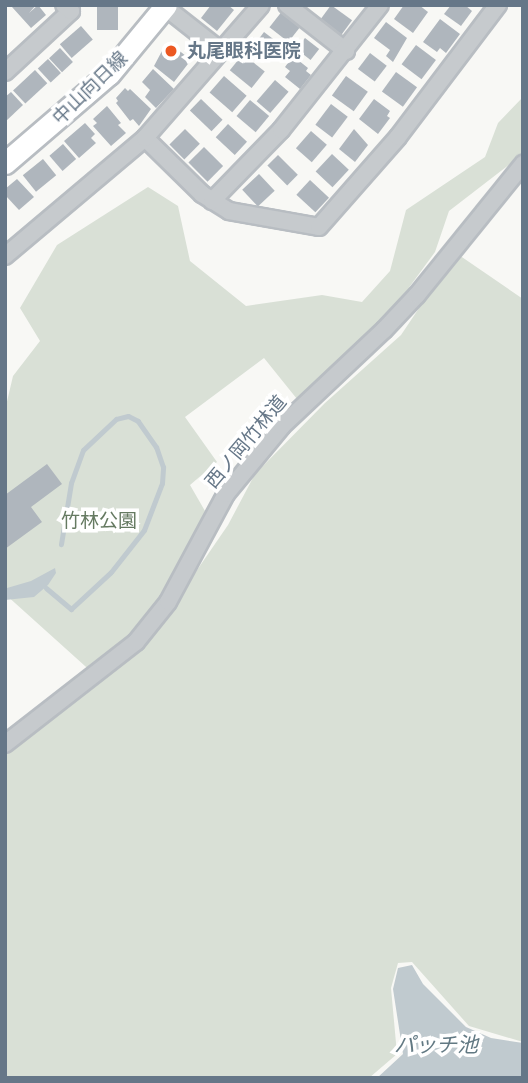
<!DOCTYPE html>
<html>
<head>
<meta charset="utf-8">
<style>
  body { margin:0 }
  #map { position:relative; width:528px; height:1083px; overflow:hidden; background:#f8f8f5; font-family:Quicksand,"Noto Sans JP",sans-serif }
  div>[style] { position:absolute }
  .green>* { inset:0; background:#d9e0d6 }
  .water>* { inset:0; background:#c0cacf }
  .stream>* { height:5px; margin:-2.5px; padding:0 2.5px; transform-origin:2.5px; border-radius:2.5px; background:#c0cacf }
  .building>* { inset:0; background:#afb6bd; transform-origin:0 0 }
  .roads { filter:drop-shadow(2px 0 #b8bdc2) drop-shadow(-2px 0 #b8bdc2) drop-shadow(0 2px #b8bdc2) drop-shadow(0 -2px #b8bdc2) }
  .minor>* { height:16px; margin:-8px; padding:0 8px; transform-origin:8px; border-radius:8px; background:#c6cacd }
  .secondary>* { height:21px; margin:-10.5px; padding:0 10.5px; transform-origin:10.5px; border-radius:10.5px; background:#fff }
  .dots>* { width:19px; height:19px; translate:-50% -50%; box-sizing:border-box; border:4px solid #fff; border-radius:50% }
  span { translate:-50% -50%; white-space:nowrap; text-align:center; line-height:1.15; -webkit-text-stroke:7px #fff; paint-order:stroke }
  .poi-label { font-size:19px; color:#678; font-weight:700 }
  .left { translate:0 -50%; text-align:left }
  .street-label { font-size:19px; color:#678 }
  .park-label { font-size:19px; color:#657a61 }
  .water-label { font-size:21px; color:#627983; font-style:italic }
  .frame { position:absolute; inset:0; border:7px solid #678; pointer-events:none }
</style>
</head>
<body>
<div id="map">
  <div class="green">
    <i style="clip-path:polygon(523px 97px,523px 154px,449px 211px,435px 252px,380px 327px,333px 379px,297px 399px,264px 358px,185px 417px,217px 462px,190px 485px,205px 511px,168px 602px,173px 605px,228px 525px,255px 474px,325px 403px,401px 335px,456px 253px,523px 299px,523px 1042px,469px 1026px,412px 962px,398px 963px,391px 988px,397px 1054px,369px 1078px,5px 1078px,5px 752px,104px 676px,95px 675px,5px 594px,5px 410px,13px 376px,40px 341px,20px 308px,57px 245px,148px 187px,178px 206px,190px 261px,246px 306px,322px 295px,362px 302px,390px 271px,406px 210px,485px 157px,498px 123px)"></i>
  </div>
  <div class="water">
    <i style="clip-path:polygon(55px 568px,56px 573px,48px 585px,34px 597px,5px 600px,7px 588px,31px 581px)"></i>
    <i style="clip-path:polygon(412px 965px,423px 984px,466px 1027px,491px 1038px,523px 1043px,523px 1078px,377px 1078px,403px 1054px,393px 989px,398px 968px)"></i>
  </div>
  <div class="stream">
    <i style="left:46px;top:588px;width:33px;rotate:40deg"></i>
    <i style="left:71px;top:609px;width:54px;rotate:-42.8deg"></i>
    <i style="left:111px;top:572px;width:53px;rotate:-51.8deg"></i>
    <i style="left:144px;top:530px;width:50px;rotate:-69deg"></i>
    <i style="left:162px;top:483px;width:16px;rotate:-86deg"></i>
    <i style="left:163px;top:467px;width:21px;rotate:-109deg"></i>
    <i style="left:156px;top:447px;width:32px;rotate:-125deg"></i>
    <i style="left:138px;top:421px;width:11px;rotate:-153deg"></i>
    <i style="left:128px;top:416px;width:12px;rotate:166deg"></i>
    <i style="left:116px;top:419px;width:45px;rotate:136.8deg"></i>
    <i style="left:83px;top:450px;width:35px;rotate:110deg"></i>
    <i style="left:71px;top:483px;width:62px;rotate:99.3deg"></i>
  </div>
  <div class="building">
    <i style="clip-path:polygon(15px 5px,36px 5px,29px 13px,38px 5px,46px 15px,31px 28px,12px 7px)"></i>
    <i style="left:97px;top:5px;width:21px;height:25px"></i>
    <i style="clip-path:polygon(211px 5px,228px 5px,234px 10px,217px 31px,201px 18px)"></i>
    <i style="left:331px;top:5px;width:26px;height:18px;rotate:36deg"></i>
    <i style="clip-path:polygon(404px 5px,419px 5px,428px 12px,413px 33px,394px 19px)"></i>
    <i style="clip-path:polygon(451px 5px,465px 5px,472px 11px,461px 26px,444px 14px)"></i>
    <i style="left:283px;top:10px;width:24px;height:22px;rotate:38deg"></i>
    <i style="clip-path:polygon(440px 19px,460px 34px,446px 53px,440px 48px,437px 52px,423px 42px)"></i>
    <i style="clip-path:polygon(386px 22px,407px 38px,393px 62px,386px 56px,390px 50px,374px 38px)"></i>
    <i style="left:81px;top:26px;width:18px;height:28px;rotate:49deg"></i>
    <i style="left:264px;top:32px;width:21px;height:17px;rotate:37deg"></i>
    <i style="left:305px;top:38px;width:18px;height:14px;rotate:38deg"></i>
    <i style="clip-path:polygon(172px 45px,191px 60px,174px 82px,154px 66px,163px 49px,166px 51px)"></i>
    <i style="left:416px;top:45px;width:25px;height:24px;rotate:37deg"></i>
    <i style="left:60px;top:48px;width:19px;height:15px;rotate:47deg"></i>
    <i style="left:370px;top:53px;width:21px;height:20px;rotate:37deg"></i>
    <i style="left:243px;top:54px;width:28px;height:21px;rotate:39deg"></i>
    <i style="clip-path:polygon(293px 56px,308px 68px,306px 71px,311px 75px,300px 89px,285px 77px,290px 71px,285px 67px)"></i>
    <i style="left:48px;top:59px;width:19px;height:14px;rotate:47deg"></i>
    <i style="clip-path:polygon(153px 69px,174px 89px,156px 108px,145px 97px,150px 90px,142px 82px)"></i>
    <i style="left:35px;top:70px;width:18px;height:30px;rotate:47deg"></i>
    <i style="left:396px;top:72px;width:26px;height:24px;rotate:36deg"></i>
    <i style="left:224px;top:76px;width:30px;height:22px;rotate:41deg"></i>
    <i style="left:346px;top:76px;width:27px;height:24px;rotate:36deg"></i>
    <i style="left:275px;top:80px;width:18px;height:28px;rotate:41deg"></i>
    <i style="clip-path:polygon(125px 88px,128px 91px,130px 89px,151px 109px,139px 126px,133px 119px,130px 121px,116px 103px,118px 101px,116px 98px)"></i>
    <i style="clip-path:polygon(11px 92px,23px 105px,5px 122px,5px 97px)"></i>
    <i style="left:201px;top:99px;width:30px;height:16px;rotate:44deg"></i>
    <i style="clip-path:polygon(374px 99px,390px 111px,387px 116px,390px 118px,378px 134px,359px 119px)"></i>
    <i style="left:250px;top:100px;width:25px;height:21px;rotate:40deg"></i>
    <i style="left:331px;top:104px;width:21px;height:26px;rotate:37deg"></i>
    <i style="clip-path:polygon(107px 106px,121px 123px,118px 125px,126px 133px,111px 146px,93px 126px,97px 123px,93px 119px)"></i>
    <i style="clip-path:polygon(85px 123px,95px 134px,91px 138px,96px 143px,79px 158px,64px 141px)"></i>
    <i style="left:228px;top:124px;width:26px;height:18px;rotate:43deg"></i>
    <i style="left:185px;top:129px;width:21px;height:22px;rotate:45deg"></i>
    <i style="clip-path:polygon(354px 129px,368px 145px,355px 162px,339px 149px)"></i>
    <i style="left:311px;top:131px;width:21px;height:23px;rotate:41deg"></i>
    <i style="left:63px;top:144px;width:20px;height:18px;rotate:49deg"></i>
    <i style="left:204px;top:147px;width:27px;height:22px;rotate:45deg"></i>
    <i style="left:332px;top:154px;width:23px;height:24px;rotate:43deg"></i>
    <i style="left:278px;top:155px;width:28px;height:15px;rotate:45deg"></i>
    <i style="left:43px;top:159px;width:21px;height:26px;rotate:51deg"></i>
    <i style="left:259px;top:174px;width:23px;height:23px;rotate:47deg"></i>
    <i style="clip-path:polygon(17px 179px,34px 197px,19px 210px,5px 195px,5px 189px)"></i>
    <i style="left:310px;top:180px;width:26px;height:20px;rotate:43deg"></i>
    <i style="clip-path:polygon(47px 464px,62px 484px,31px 507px,42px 522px,5px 549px,5px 495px)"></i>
  </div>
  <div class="roads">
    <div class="minor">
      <i style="left:287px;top:5px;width:75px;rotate:37.9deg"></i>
      <i style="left:165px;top:7px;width:71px;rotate:38.2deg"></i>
      <i style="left:5px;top:72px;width:90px;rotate:-42.7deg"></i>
      <i style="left:71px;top:11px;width:9px;rotate:-139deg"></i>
      <i style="left:145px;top:138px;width:80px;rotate:44.5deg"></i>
      <i style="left:202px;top:194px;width:32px;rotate:32deg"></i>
      <i style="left:229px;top:211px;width:91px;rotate:10.1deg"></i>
      <i style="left:319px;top:227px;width:120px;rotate:-48.7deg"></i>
      <i style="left:398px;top:137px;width:166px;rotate:-52.9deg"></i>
      <i style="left:212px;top:201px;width:99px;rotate:-45.8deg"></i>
      <i style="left:281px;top:130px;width:159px;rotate:-51.6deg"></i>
      <i style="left:5px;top:256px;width:183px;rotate:-40.1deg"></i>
      <i style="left:145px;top:138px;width:176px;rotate:-48.9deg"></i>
      <i style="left:5px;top:744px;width:166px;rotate:-37.9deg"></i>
      <i style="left:136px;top:642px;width:51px;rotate:-51.3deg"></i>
      <i style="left:168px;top:602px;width:123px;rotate:-61.8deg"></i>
      <i style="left:226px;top:494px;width:88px;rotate:-50.5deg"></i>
      <i style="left:282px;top:426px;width:140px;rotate:-43.3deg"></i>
      <i style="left:384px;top:330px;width:48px;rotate:-46.7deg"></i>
      <i style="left:417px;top:295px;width:169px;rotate:-51deg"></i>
    </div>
    <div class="secondary">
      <i style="left:5px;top:163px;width:137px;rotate:-40.6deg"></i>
      <i style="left:109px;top:74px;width:89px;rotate:-50.4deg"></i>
    </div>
  </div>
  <div class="dots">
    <i style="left:171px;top:51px;background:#ec5822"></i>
  </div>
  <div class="poi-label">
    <span class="left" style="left:187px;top:51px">丸尾眼科医院</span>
  </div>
  <div class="street-label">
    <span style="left:90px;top:88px;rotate:-44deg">中山向日線</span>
    <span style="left:246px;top:442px;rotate:-50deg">西ノ岡竹林道</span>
  </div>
  <div class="park-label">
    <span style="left:99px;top:521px">竹林公園</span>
  </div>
  <div class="water-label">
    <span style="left:436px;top:1044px">パッチ池</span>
  </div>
  <div class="frame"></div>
</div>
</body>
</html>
